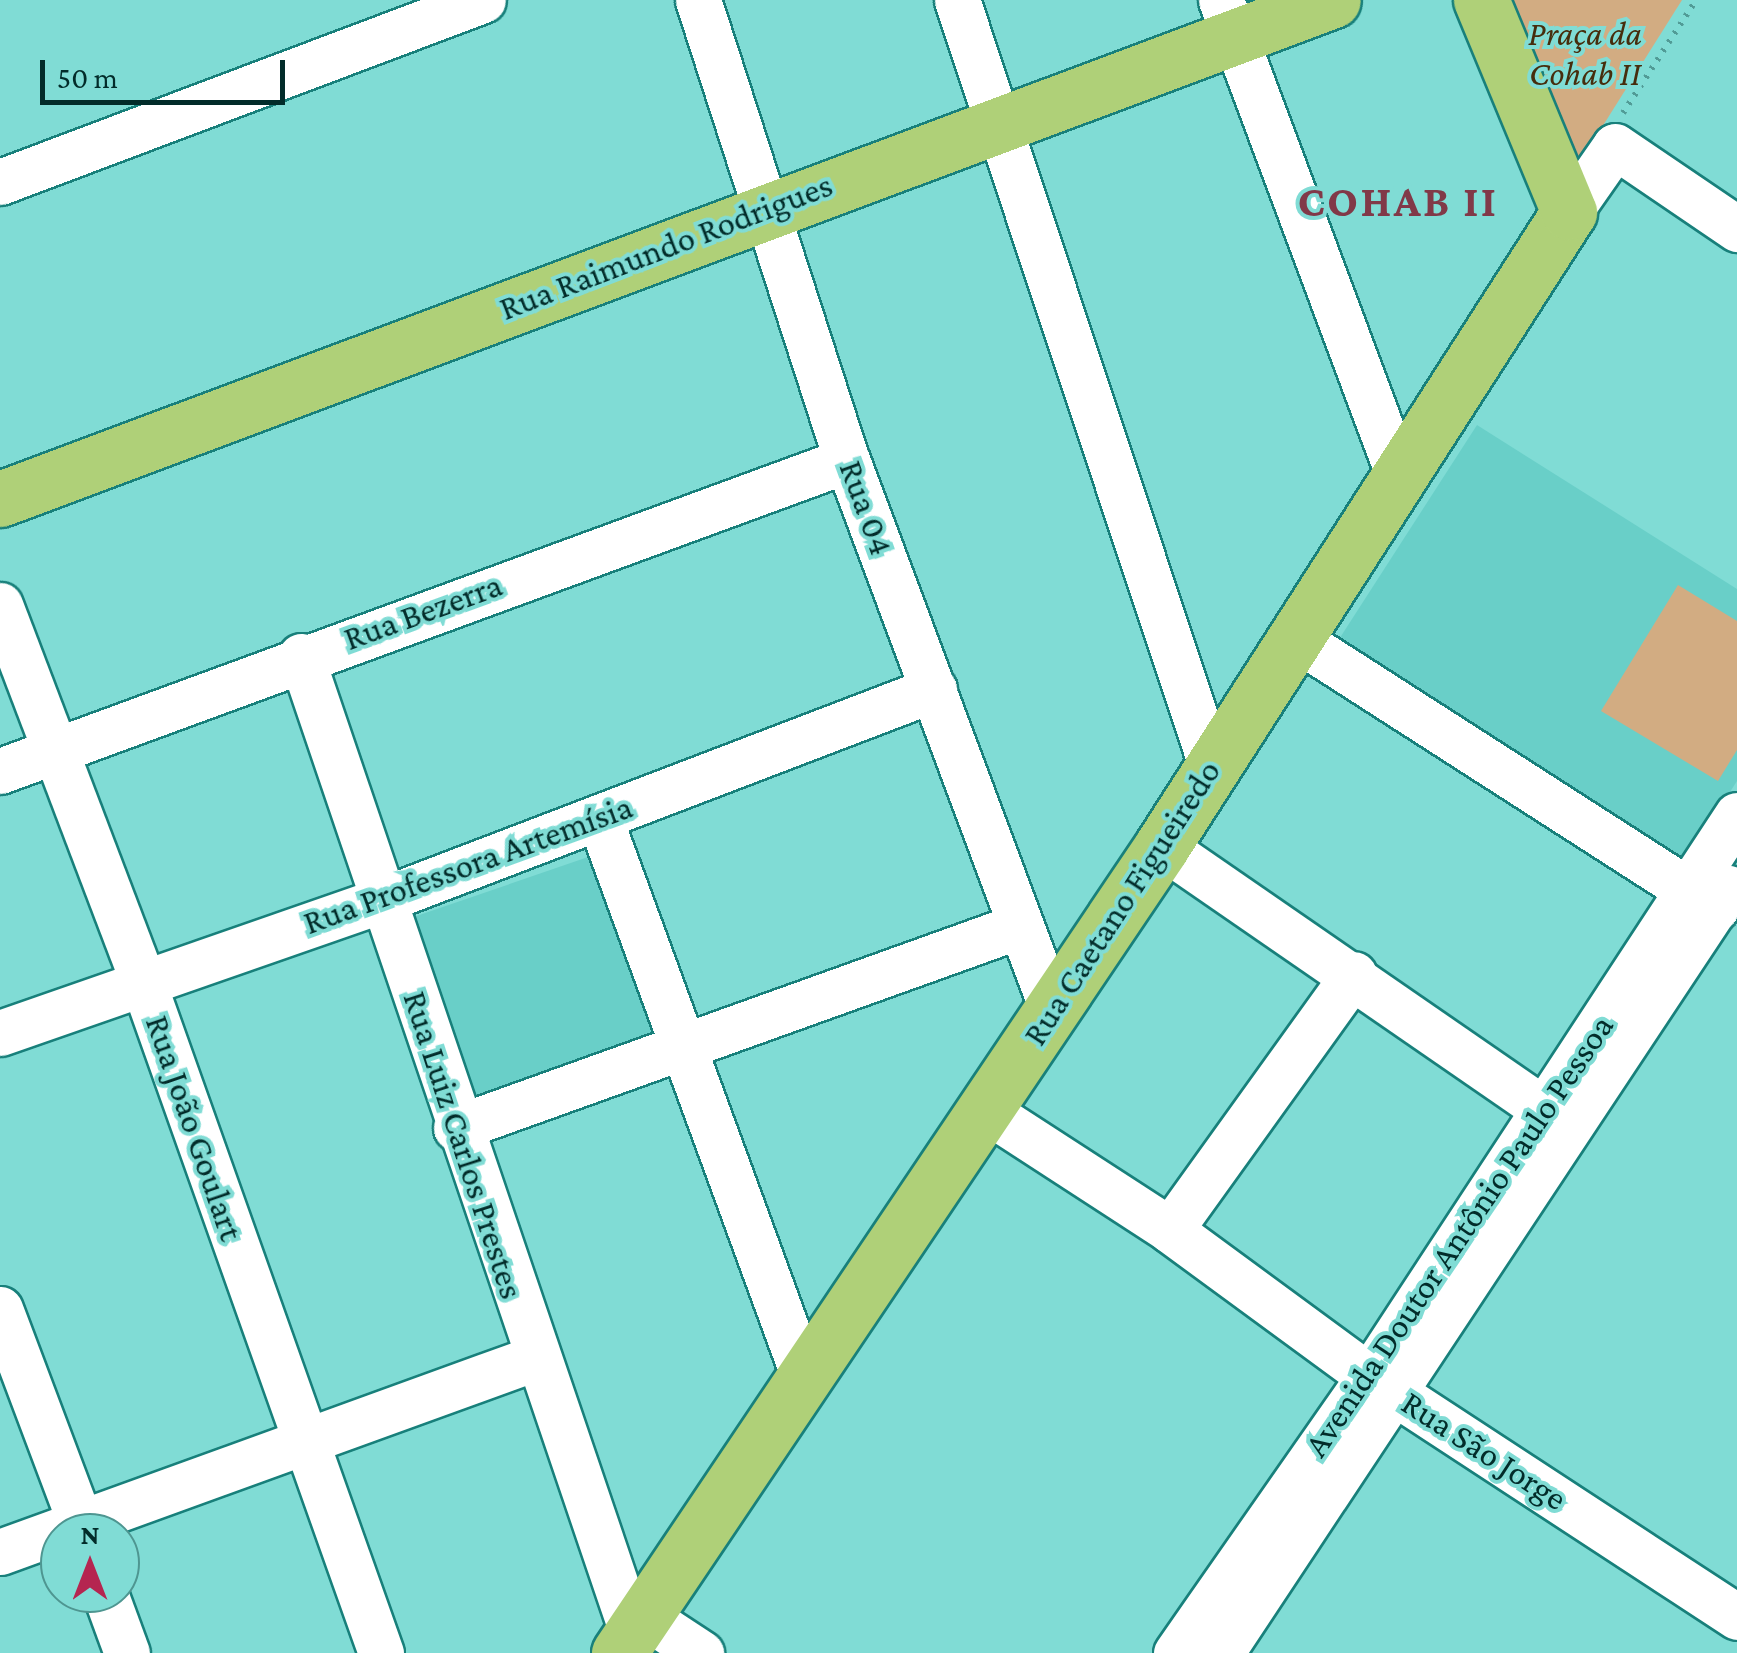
<!DOCTYPE html>
<html>
<head>
<meta charset="utf-8">
<style>
  body { margin:0 }
  #map { position:relative; width:1737px; height:1653px; overflow:hidden; background:#80dcd5; font-family:"Crimson Pro",serif }
  div>[style] { position:absolute }
  .built>* { inset:0; background:#69cfc8; transform-origin:0 0 }
  .green>* { inset:0; background:#d2ac82 }
  .path>* { height:6px; margin-top:-3px; transform-origin:0; background:repeating-linear-gradient(90deg,#519b96 0 2.5px,transparent 0 10.5px) }
  .roads { filter:drop-shadow(2px 0 #18807b) drop-shadow(-2px 0 #18807b) drop-shadow(0 2px #18807b) drop-shadow(0 -2px #18807b) }
  .minor>* { height:45px; margin:-22.5px; padding:0 22.5px; transform-origin:22.5px; border-radius:22.5px; background:#fff }
  .major>* { height:55px; margin:-27.5px; padding:0 27.5px; transform-origin:27.5px; border-radius:27.5px; background:#afd078 }
  span { translate:-50% -50%; white-space:nowrap; text-align:center; line-height:1.15; -webkit-text-stroke:8px #80dcd5; paint-order:stroke }
  .park-label { font-size:35px; color:#462d0d; font-style:italic }
  .street-label { font-size:35px; color:#022c2a }
  .district-label { font-size:45px; color:#813948; font-weight:700; letter-spacing:2.5px }
  .north { position:absolute; left:40px; top:1513px; width:100px; height:100px; box-sizing:border-box; background:#80dcd5; border:2px solid #4e9691; border-radius:50%; rotate:0deg; font-size:28px; font-weight:700; line-height:40px; text-align:center; color:#022c2a }
  .north::after { content:''; display:block; margin:auto; width:35px; height:45px; background:#b52550; clip-path:polygon(50% 0,100% 100%,50% 72%,0 100%) }
  .scale { position:absolute; left:40px; top:60px; width:245px; height:45px; box-sizing:border-box; border:5px solid #022c2a; border-top:0; padding-left:12px; font-size:30px; line-height:35px; white-space:nowrap; color:#022c2a; -webkit-text-stroke:8px #80dcd5; paint-order:stroke }
</style>
</head>
<body>
<div id="map">
  <div class="built">
    <i style="clip-path:polygon(1477px 425px,1737px 589px,1737px 781px,1682px 867px,1334px 647px)"></i>
    <i style="left:591px;top:856px;width:197px;height:190px;rotate:71deg"></i>
  </div>
  <div class="green">
    <i style="clip-path:polygon(1505px 0,1682px 0,1575px 170px)"></i>
    <i style="clip-path:polygon(1678px 585px,1737px 621px,1737px 750px,1718px 781px,1601px 711px)"></i>
  </div>
  <div class="path">
    <i style="left:1623px;top:113px;width:135px;rotate:-57.1deg"></i>
  </div>
  <div class="roads">
    <div class="minor">
      <i style="left:698px;top:0;width:484px;rotate:72.1deg"></i>
      <i style="left:847px;top:460px;width:586px;rotate:69.52deg"></i>
      <i style="left:957px;top:0;width:806px;rotate:71.63deg"></i>
      <i style="left:1221px;top:0;width:506px;rotate:69.52deg"></i>
      <i style="left:0;top:182px;width:516px;rotate:-20.65deg"></i>
      <i style="left:1569px;top:212px;width:80px;rotate:-55.1deg"></i>
      <i style="left:1615px;top:146px;width:148px;rotate:34.2deg"></i>
      <i style="left:0;top:605px;width:403px;rotate:69.2deg"></i>
      <i style="left:143px;top:982px;width:712px;rotate:70.47deg"></i>
      <i style="left:1297px;top:639px;width:498px;rotate:32.7deg"></i>
      <i style="left:301px;top:656px;width:1031px;rotate:71.27deg"></i>
      <i style="left:0;top:771px;width:902px;rotate:-20.16deg"></i>
      <i style="left:599px;top:817px;width:600px;rotate:69.9deg"></i>
      <i style="left:1162px;top:846px;width:460px;rotate:34.6deg"></i>
      <i style="left:0;top:1033px;width:404px;rotate:-19.2deg"></i>
      <i style="left:382px;top:900px;width:591px;rotate:-20.92deg"></i>
      <i style="left:987px;top:1111px;width:218px;rotate:33deg"></i>
      <i style="left:1170px;top:1230px;width:247px;rotate:36.3deg"></i>
      <i style="left:1369px;top:1376px;width:440px;rotate:33.2deg"></i>
      <i style="left:456px;top:1128px;width:598px;rotate:-19.74deg"></i>
      <i style="left:1170px;top:1230px;width:315px;rotate:-54.3deg"></i>
      <i style="left:0;top:1309px;width:239px;rotate:69.4deg"></i>
      <i style="left:0;top:1552px;width:569px;rotate:-19.93deg"></i>
      <i style="left:105px;top:1593px;width:64px;rotate:69.9deg"></i>
      <i style="left:646px;top:1617px;width:66px;rotate:33.2deg"></i>
      <i style="left:1176px;top:1653px;width:338px;rotate:-55.1deg"></i>
      <i style="left:1369px;top:1376px;width:671px;rotate:-56.74deg"></i>
      <i style="left:1221px;top:1653px;width:918px;rotate:-56.47deg"></i>
    </div>
    <div class="major">
      <i style="left:0;top:499px;width:1423px;rotate:-20.52deg"></i>
      <i style="left:619px;top:1653px;width:973px;rotate:-56.06deg"></i>
      <i style="left:1162px;top:846px;width:753px;rotate:-57.3deg"></i>
      <i style="left:1569px;top:212px;width:230px;rotate:-112.5deg"></i>
    </div>
  </div>
  <div class="park-label">
    <span style="left:1585px;top:54px">Praça da<br>Cohab II</span>
  </div>
  <div class="street-label">
    <span style="left:666px;top:247px;rotate:-21deg">Rua Raimundo Rodrigues</span>
    <span style="left:866px;top:508px;rotate:70deg">Rua 04</span>
    <span style="left:423px;top:612px;rotate:-20deg">Rua Bezerra</span>
    <span style="left:468px;top:865px;rotate:-20deg">Rua Professora Artemísia</span>
    <span style="left:1122px;top:903px;rotate:-57deg">Rua Caetano Figueiredo</span>
    <span style="left:194px;top:1128px;rotate:71deg">Rua João Goulart</span>
    <span style="left:463px;top:1145px;rotate:72deg">Rua Luiz Carlos Prestes</span>
    <span style="left:1459px;top:1236px;rotate:-56deg">Avenida Doutor Antônio Paulo Pessoa</span>
    <span style="left:1484px;top:1451px;rotate:33deg">Rua São Jorge</span>
  </div>
  <div class="district-label">
    <span style="left:1398px;top:202px">COHAB II</span>
  </div>
  <div class="north">N</div>
  <div class="scale">50 m</div>
</div>
</body>
</html>
